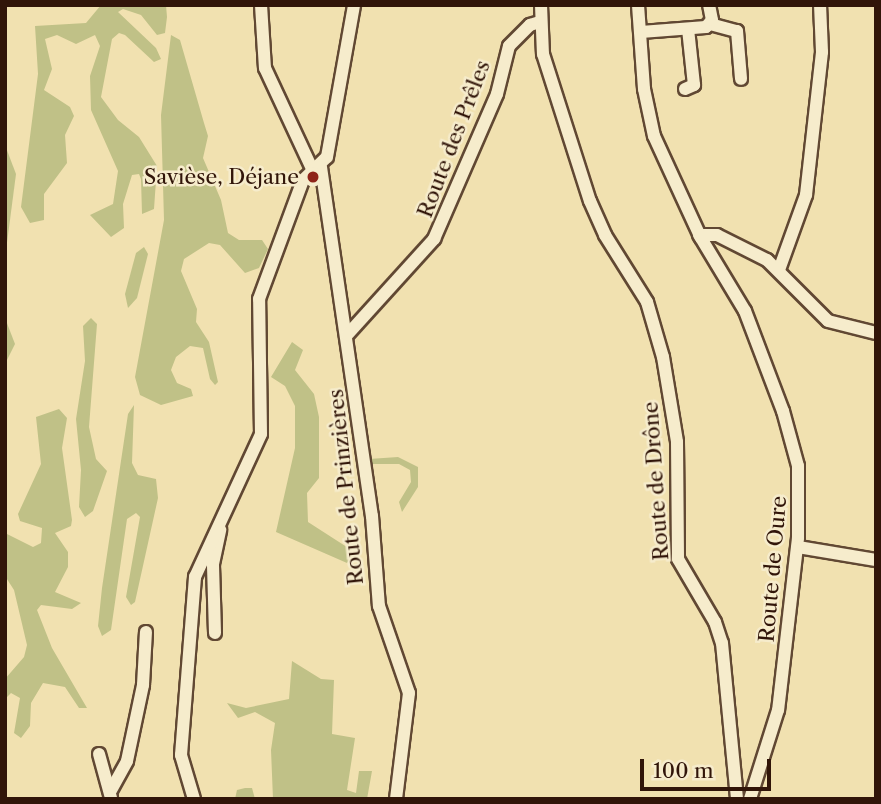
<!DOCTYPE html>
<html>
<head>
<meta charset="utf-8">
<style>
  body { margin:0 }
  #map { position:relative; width:881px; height:804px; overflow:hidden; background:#f1e1b0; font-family:"Libre Caslon Text",serif }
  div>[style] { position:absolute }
  .green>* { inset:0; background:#c0c187 }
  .roads { filter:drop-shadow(2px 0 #614833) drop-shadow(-2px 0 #614833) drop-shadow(0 2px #614833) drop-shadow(0 -2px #614833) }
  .minor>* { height:12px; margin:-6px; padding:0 6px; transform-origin:6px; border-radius:6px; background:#f6eccc }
  .dots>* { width:19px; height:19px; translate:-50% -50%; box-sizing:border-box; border:4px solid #f6eccc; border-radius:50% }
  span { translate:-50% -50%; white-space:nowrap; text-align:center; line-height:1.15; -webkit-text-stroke:5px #f6eccc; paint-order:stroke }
  .street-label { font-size:21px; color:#311509 }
  .poi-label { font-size:21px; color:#311509 }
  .right { translate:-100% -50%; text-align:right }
  .frame { position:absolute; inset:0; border:7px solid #311509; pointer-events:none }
  .scale { position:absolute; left:640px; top:759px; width:131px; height:32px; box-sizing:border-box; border:4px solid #311509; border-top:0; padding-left:9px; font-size:21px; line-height:24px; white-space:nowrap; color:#311509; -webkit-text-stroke:5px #f6eccc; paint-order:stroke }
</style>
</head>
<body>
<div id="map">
  <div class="green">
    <i style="clip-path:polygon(101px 5px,166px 5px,167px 17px,165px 33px,157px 35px,141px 15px,123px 9px,118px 12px,156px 48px,161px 59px,154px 62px,125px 35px,119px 33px,112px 39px,101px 97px,118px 120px,139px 137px,157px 166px,154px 209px,142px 214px,141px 179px,139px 174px,132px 175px,123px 204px,124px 228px,111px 237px,90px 215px,113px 204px,118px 171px,91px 110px,90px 76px,100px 46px,95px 35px,76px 44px,57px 35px,45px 39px,52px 69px,44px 90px,70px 107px,74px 116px,65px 135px,67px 163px,44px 194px,44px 220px,30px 223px,21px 207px,38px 74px,35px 26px,86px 23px)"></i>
    <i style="clip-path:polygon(171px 35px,180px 40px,204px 123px,208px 136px,203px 158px,221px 200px,228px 233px,239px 240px,262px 240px,268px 249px,259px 268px,245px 273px,220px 245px,209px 243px,184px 259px,181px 271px,197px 309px,196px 322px,209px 342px,218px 382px,215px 385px,210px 379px,203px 348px,190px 346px,176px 357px,171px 370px,177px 383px,191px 389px,193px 396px,161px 405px,140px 395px,135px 377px,164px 220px,161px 115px)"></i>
    <i style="clip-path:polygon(5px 145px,16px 174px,5px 258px)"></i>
    <i style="clip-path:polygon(144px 247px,148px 254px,137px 298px,128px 308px,125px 294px,136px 253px)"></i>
    <i style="clip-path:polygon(5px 318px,15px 344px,5px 364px)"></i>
    <i style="clip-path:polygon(91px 318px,97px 324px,89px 427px,96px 459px,107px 471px,93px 511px,85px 517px,79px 507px,81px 470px,76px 419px,85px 361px,83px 326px)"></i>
    <i style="clip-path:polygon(292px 342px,303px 350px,295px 370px,314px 394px,319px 417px,319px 478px,307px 493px,308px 522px,353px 551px,355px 555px,347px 563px,276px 532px,295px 448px,295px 406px,285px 386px,271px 377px)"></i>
    <i style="clip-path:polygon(134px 405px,132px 463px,138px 475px,156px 479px,158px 498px,135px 602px,131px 605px,126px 597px,140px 517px,136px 513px,127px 519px,111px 630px,102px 636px,98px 626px,102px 588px,128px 414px)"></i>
    <i style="clip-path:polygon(59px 409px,67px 418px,62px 448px,72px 520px,71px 526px,55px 533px,68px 552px,68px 567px,55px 592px,81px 603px,72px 609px,41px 605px,37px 610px,52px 648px,87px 708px,79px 708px,65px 687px,43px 683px,31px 703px,30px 726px,21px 738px,14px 733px,20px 698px,11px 693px,5px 699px,5px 679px,24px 657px,27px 645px,14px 590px,5px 576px,5px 533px,33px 547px,41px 543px,42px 528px,20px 521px,18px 514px,41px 464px,36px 417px)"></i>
    <i style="clip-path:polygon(398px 457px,418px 467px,418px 487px,402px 512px,399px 502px,411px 482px,410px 470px,399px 464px,368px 464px,369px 459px)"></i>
    <i style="clip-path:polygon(292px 661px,321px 679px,334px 680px,332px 734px,355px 738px,347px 790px,356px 793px,359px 771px,372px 771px,367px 799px,273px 799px,271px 750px,275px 723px,255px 712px,238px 718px,227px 703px,246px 708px,289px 699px)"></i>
    <i style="clip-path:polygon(245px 788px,252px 788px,255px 799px,235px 799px,237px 790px)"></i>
  </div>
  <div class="roads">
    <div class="minor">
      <i style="left:261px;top:5px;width:63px;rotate:86.4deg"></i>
      <i style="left:265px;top:68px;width:114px;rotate:65deg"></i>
      <i style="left:541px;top:5px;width:49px;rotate:87.7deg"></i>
      <i style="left:543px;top:54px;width:154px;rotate:72.3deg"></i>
      <i style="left:590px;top:201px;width:37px;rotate:66deg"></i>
      <i style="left:605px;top:235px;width:79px;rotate:57.9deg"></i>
      <i style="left:647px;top:302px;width:57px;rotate:73.8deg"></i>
      <i style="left:663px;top:357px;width:86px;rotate:80.6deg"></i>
      <i style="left:677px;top:442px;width:117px;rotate:89.5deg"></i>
      <i style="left:678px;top:559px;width:73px;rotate:59.6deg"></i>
      <i style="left:715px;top:622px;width:22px;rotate:72deg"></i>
      <i style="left:722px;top:643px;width:157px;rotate:84.5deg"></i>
      <i style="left:638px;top:5px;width:84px;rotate:85.9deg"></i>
      <i style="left:644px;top:89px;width:48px;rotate:78deg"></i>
      <i style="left:654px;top:136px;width:112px;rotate:65.3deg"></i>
      <i style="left:701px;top:238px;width:85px;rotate:58.9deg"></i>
      <i style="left:745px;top:311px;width:107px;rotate:69.2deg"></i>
      <i style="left:783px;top:411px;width:57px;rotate:74.7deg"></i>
      <i style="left:798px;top:466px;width:72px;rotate:90deg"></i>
      <i style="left:798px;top:538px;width:173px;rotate:96.6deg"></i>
      <i style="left:778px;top:710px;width:93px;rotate:107.5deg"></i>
      <i style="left:710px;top:24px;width:28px;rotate:15deg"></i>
      <i style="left:737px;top:31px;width:48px;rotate:85.2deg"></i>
      <i style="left:641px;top:32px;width:65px;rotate:-4.4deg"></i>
      <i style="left:706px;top:27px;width:9px;rotate:-49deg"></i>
      <i style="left:712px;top:20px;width:15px;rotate:-101deg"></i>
      <i style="left:685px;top:89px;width:10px;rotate:-24deg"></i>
      <i style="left:694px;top:85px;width:56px;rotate:-96.1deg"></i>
      <i style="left:321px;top:167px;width:353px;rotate:81.7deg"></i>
      <i style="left:372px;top:516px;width:90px;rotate:85.6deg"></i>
      <i style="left:379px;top:606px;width:92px;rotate:71deg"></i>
      <i style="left:409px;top:693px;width:107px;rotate:97deg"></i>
      <i style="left:699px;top:235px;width:18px"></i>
      <i style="left:717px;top:235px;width:56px;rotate:26.6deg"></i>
      <i style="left:767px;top:260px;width:86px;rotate:45deg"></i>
      <i style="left:828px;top:321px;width:49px;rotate:14deg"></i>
      <i style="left:779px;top:270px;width:80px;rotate:-70.2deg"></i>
      <i style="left:806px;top:195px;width:144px;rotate:-83.6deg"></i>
      <i style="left:822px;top:52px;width:47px;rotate:-92.4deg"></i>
      <i style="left:347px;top:335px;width:130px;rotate:-47.8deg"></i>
      <i style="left:434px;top:239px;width:158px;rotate:-66.5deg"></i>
      <i style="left:497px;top:94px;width:49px;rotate:-76deg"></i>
      <i style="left:509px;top:46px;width:30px;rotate:-45deg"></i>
      <i style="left:530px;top:25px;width:10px;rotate:-17deg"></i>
      <i style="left:798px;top:547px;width:79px;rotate:9.5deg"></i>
      <i style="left:215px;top:633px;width:69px;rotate:-91.7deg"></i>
      <i style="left:213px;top:564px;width:35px;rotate:-78deg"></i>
      <i style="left:99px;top:754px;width:46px;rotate:74.7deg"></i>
      <i style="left:110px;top:792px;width:35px;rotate:-61deg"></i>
      <i style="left:127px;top:761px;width:78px;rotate:-78.1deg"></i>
      <i style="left:143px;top:685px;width:53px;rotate:-86.8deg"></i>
      <i style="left:194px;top:799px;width:46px;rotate:-106.5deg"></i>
      <i style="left:181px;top:755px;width:179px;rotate:-85.5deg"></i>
      <i style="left:195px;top:577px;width:157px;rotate:-65.2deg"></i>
      <i style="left:261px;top:434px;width:135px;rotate:-90.8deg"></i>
      <i style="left:259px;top:299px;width:127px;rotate:-69.7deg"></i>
      <i style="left:303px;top:180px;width:33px;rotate:-44deg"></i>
      <i style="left:327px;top:157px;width:154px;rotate:-79.9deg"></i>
    </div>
  </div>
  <div class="dots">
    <i style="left:313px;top:177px;background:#8f2418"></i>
  </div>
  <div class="street-label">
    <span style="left:454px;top:139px;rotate:-69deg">Route des Prêles</span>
    <span style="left:656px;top:481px;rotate:-94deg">Route de Drône</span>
    <span style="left:346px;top:487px;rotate:-96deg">Route de Prinzières</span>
    <span style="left:773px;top:569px;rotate:-85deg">Route de Oure</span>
  </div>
  <div class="poi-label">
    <span class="right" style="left:299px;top:177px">Savièse, Déjane</span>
  </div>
  <div class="frame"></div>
  <div class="scale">100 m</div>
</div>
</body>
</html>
